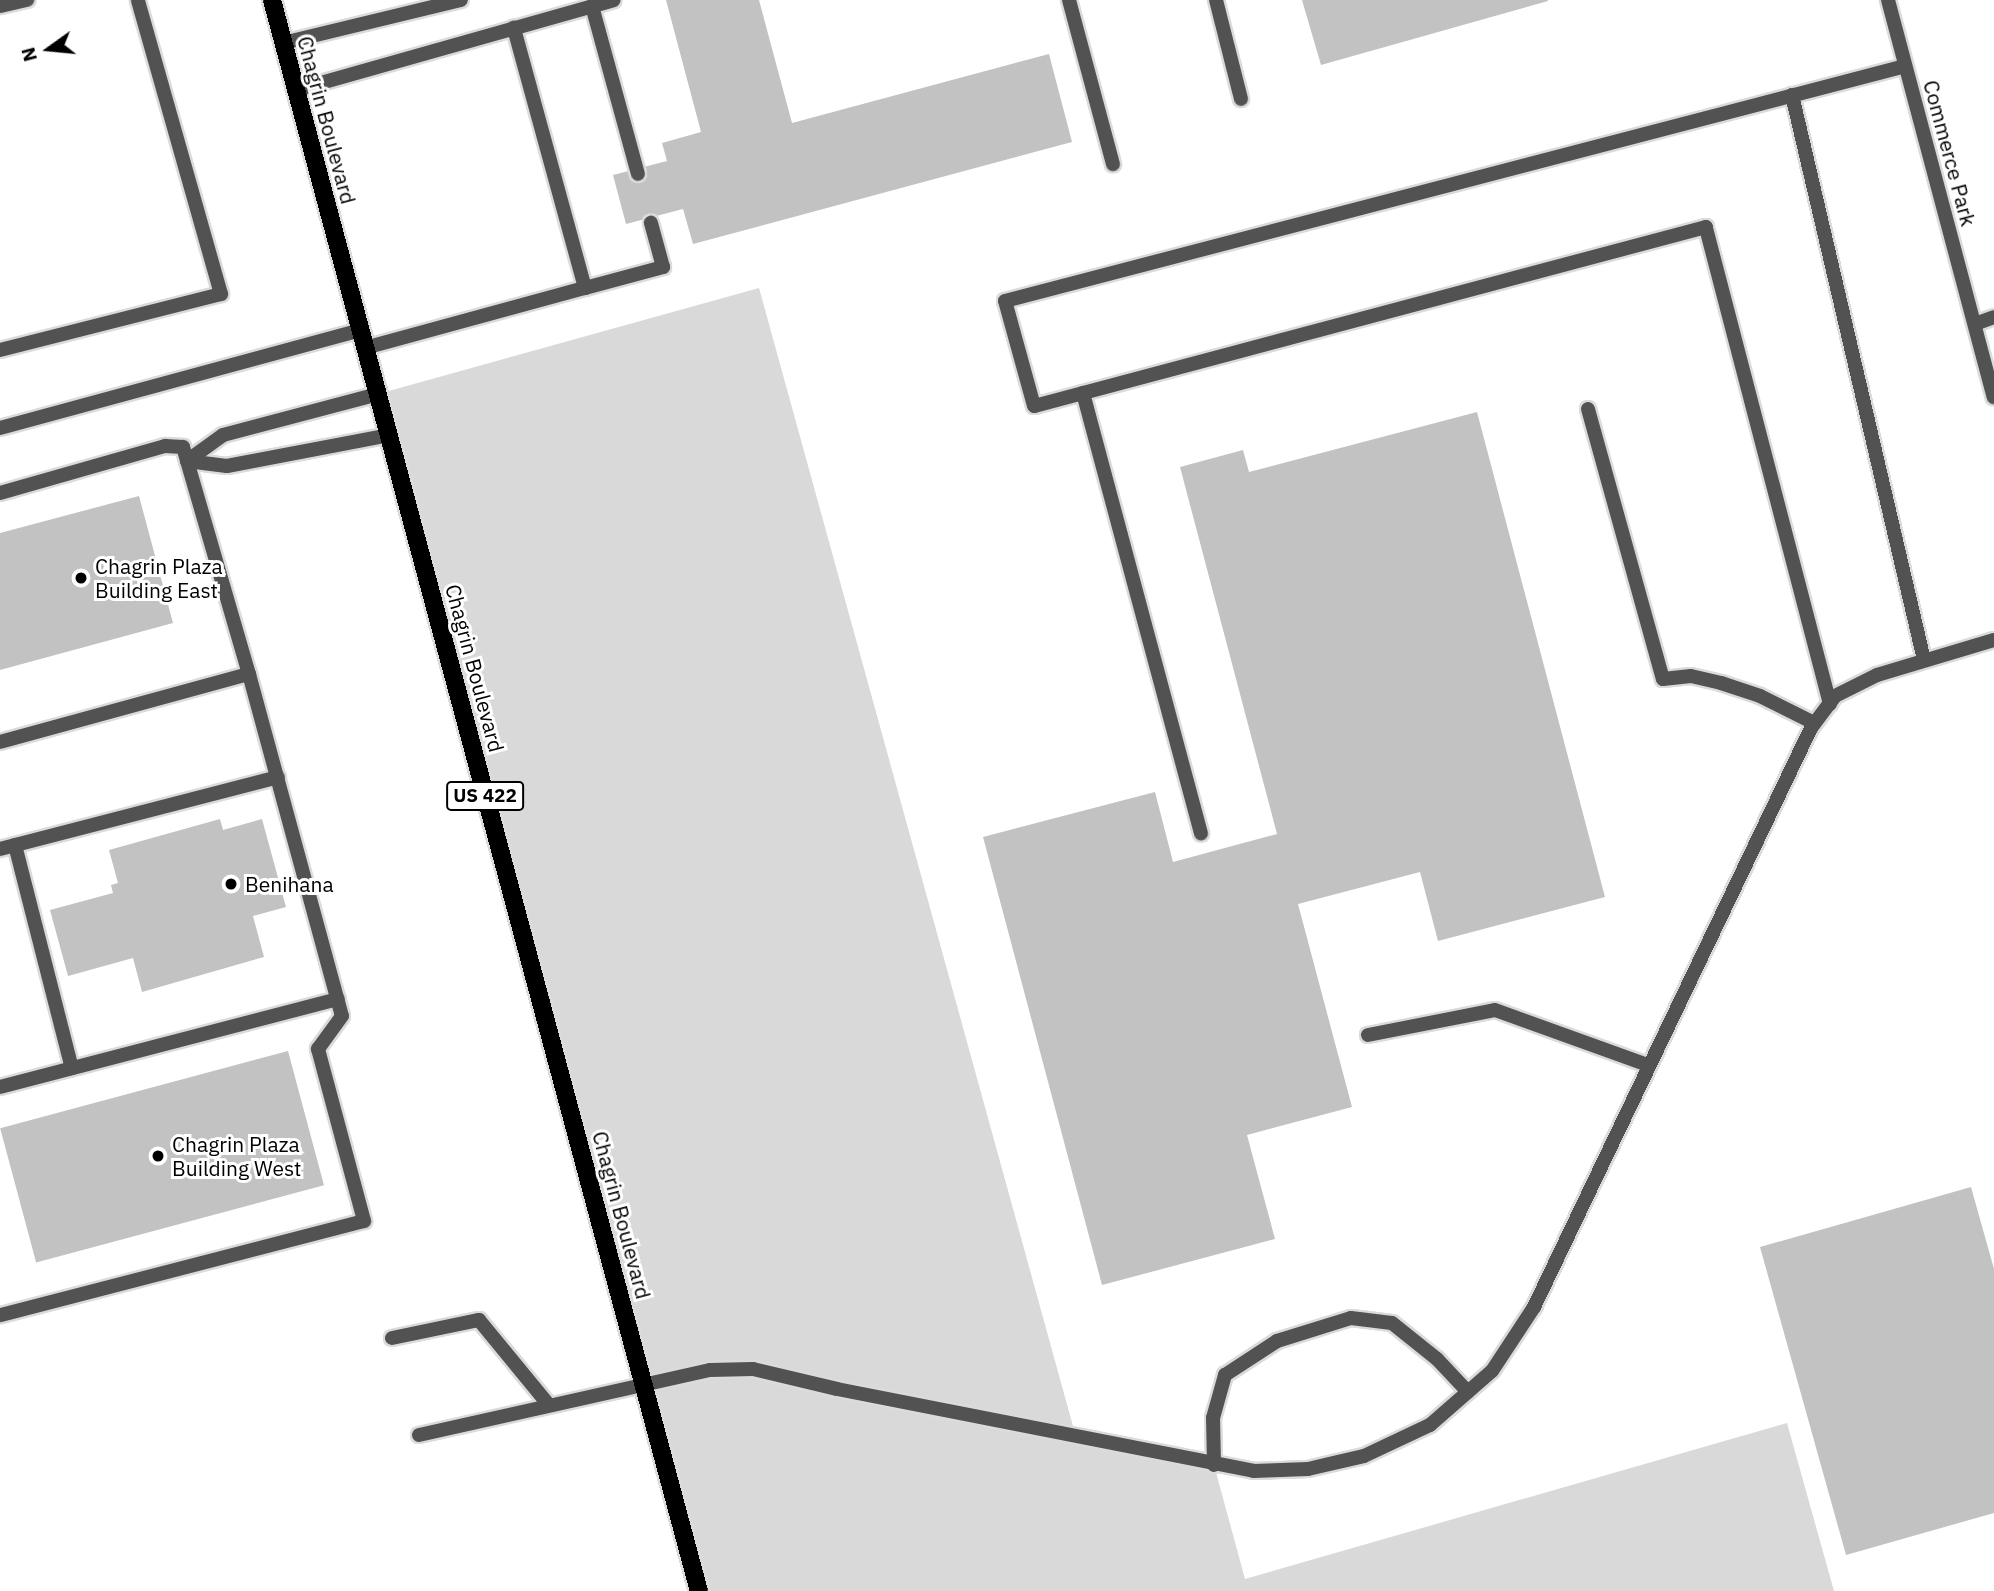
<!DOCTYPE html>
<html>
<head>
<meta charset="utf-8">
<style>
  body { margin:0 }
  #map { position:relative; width:1994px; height:1591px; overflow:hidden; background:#fff; font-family:"IBM Plex Sans",sans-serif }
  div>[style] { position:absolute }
  .green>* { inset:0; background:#d9d9d9 }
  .building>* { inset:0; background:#c2c2c2; transform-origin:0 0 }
  .roads { filter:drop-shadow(2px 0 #dbdbdb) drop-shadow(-2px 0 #dbdbdb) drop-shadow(0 2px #dbdbdb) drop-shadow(0 -2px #dbdbdb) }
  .service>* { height:14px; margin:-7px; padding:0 7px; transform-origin:7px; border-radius:7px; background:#525252 }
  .minor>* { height:14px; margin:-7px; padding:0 7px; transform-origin:7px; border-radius:7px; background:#525252 }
  .primary>* { height:18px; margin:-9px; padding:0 9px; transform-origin:9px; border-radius:9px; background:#000 }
  .dots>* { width:19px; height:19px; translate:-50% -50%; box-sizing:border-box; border:4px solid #fff; border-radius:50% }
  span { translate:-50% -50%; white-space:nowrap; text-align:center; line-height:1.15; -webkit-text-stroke:6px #fff; paint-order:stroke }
  .shield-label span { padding:2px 5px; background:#fff; border:2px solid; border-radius:5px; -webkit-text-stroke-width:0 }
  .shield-label { font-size:19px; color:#000; font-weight:700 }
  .street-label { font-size:21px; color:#000 }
  .poi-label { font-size:21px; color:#000 }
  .left { translate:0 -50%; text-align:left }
  .north { position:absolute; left:14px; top:14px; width:70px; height:70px; -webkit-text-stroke:5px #fff; paint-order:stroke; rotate:255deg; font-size:19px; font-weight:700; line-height:28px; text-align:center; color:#000 }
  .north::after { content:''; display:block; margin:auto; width:24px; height:32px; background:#000; clip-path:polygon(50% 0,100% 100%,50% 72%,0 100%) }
</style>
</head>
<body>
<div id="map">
  <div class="green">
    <i style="clip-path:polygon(759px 288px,1076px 1437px,1214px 1465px,1245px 1579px,1787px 1423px,1834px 1591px,699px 1591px,378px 394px)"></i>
  </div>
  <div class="building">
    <i style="clip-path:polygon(666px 0,759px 0,792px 123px,1049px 54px,1072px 142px,693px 244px,683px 209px,626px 224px,613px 175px,667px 161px,662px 143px,701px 132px)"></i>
    <i style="clip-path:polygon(1302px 0,1548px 0,1548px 1px,1321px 65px)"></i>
    <i style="clip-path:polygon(1477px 412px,1605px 897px,1438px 941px,1420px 872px,1298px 904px,1352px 1107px,1247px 1135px,1275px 1239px,1102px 1285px,983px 837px,1155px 792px,1173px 862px,1277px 834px,1180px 467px,1243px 450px,1249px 472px)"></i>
    <i style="clip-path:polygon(139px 496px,173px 623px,0 670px,0 533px)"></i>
    <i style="clip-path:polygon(220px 819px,223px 830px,262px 819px,286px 907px,253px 916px,264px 957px,142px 992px,133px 958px,68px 976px,50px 910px,113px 893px,111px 885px,118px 883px,109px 850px)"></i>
    <i style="left:288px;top:1051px;width:139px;height:298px;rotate:75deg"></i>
    <i style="clip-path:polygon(1971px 1187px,1994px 1269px,1994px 1513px,1846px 1555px,1760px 1247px)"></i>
  </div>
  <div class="roads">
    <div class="service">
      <i style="left:1069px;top:0;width:170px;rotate:75deg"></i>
      <i style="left:1216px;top:0;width:102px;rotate:75.8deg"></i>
      <i style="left:0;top:6px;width:28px;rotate:-13deg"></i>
      <i style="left:592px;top:6px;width:174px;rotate:74.7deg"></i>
      <i style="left:283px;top:43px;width:183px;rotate:-13.6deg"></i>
      <i style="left:296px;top:90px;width:330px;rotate:-15.8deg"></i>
      <i style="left:1792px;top:95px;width:580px;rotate:76.85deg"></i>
      <i style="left:585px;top:288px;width:81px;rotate:-15.1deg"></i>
      <i style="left:663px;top:267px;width:46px;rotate:-105.3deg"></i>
      <i style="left:1975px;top:324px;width:20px;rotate:-20deg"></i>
      <i style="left:365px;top:348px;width:228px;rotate:-15.3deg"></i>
      <i style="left:585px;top:288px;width:270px;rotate:-105.3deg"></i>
      <i style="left:0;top:350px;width:228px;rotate:-14.2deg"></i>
      <i style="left:221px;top:294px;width:305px;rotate:-105.8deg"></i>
      <i style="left:1083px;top:393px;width:456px;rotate:75deg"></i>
      <i style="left:1588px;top:409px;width:280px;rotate:74.5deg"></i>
      <i style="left:1663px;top:679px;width:28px;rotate:-6deg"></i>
      <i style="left:1691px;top:676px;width:31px;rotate:13deg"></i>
      <i style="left:1721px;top:683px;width:41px;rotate:18.4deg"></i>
      <i style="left:1760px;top:696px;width:60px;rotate:26.6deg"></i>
      <i style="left:0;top:428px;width:373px;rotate:-15.2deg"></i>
      <i style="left:187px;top:461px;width:40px;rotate:7.1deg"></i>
      <i style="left:227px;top:466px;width:165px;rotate:-10.8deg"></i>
      <i style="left:187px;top:461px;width:44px;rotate:-35.8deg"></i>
      <i style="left:223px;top:435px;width:160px;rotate:-14.8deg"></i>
      <i style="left:0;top:493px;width:172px;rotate:-15.9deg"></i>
      <i style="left:165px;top:446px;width:18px;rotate:3deg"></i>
      <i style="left:183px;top:447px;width:236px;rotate:73.8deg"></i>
      <i style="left:249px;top:674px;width:354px;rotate:74.8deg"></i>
      <i style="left:342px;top:1016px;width:41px;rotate:126deg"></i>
      <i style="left:318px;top:1049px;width:178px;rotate:75deg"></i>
      <i style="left:364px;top:1221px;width:376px;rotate:165.5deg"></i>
      <i style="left:1830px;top:704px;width:493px;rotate:-104.6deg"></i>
      <i style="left:1706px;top:227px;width:695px;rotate:165.08deg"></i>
      <i style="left:1034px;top:406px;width:109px;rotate:-105.4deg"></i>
      <i style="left:1005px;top:301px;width:930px;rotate:-14.63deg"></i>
      <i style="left:0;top:742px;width:258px;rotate:-15.3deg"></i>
      <i style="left:15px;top:845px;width:230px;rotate:75.7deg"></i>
      <i style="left:0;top:849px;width:287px;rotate:-14.5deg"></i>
      <i style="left:1368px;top:1035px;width:129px;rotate:-11.1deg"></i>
      <i style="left:1495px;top:1010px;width:163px;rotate:19.8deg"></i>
      <i style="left:0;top:1087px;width:349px;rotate:-14.6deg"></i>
      <i style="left:392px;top:1338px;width:89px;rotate:-11.7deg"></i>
      <i style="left:479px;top:1320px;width:109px;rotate:50.6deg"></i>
      <i style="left:419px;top:1435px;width:298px;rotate:-12.6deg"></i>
      <i style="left:710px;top:1370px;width:43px;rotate:-1.3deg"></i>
      <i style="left:753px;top:1369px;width:86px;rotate:13.4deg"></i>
      <i style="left:837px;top:1389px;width:425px;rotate:11.1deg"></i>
      <i style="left:1254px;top:1471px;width:54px;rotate:-2.1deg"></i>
      <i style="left:1308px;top:1469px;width:57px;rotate:-13.1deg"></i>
      <i style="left:1364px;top:1456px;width:73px;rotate:-25.2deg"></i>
      <i style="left:1430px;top:1425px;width:82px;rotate:-41.1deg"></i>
      <i style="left:1492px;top:1371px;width:77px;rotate:-56.7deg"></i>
      <i style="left:1534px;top:1307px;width:642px;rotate:-64.43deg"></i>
      <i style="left:1811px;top:728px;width:40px;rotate:-53deg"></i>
      <i style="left:1835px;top:696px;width:47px;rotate:-26.6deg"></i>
      <i style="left:1877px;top:675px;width:122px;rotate:-16.7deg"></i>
      <i style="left:1214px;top:1465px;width:47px;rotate:-91.2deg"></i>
      <i style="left:1213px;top:1418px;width:45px;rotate:-74.4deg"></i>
      <i style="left:1225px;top:1375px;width:62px;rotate:-33.2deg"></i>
      <i style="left:1277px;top:1341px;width:77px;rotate:-17.3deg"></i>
      <i style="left:1351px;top:1318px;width:41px;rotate:7deg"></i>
      <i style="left:1392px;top:1323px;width:58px;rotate:38.7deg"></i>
      <i style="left:1437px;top:1359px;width:45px;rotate:46.8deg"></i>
    </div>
    <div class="minor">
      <i style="left:1888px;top:0;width:411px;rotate:75.1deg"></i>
    </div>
    <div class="primary">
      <i style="left:272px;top:0;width:1647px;rotate:74.98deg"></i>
    </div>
  </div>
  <div class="dots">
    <i style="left:81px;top:578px;background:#000"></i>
    <i style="left:231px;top:884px;background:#000"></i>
    <i style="left:158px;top:1156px;background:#000"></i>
  </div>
  <div class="shield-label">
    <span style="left:485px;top:796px">US 422</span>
  </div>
  <div class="street-label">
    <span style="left:327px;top:120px;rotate:75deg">Chagrin Boulevard</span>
    <span style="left:1950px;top:153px;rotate:75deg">Commerce Park</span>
    <span style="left:475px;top:668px;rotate:75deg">Chagrin Boulevard</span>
    <span style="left:622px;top:1215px;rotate:75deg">Chagrin Boulevard</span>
  </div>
  <div class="poi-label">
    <span class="left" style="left:95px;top:578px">Chagrin Plaza<br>Building East</span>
    <span class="left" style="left:245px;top:884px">Benihana</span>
    <span class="left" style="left:172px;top:1156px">Chagrin Plaza<br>Building West</span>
  </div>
  <div class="north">N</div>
</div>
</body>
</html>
